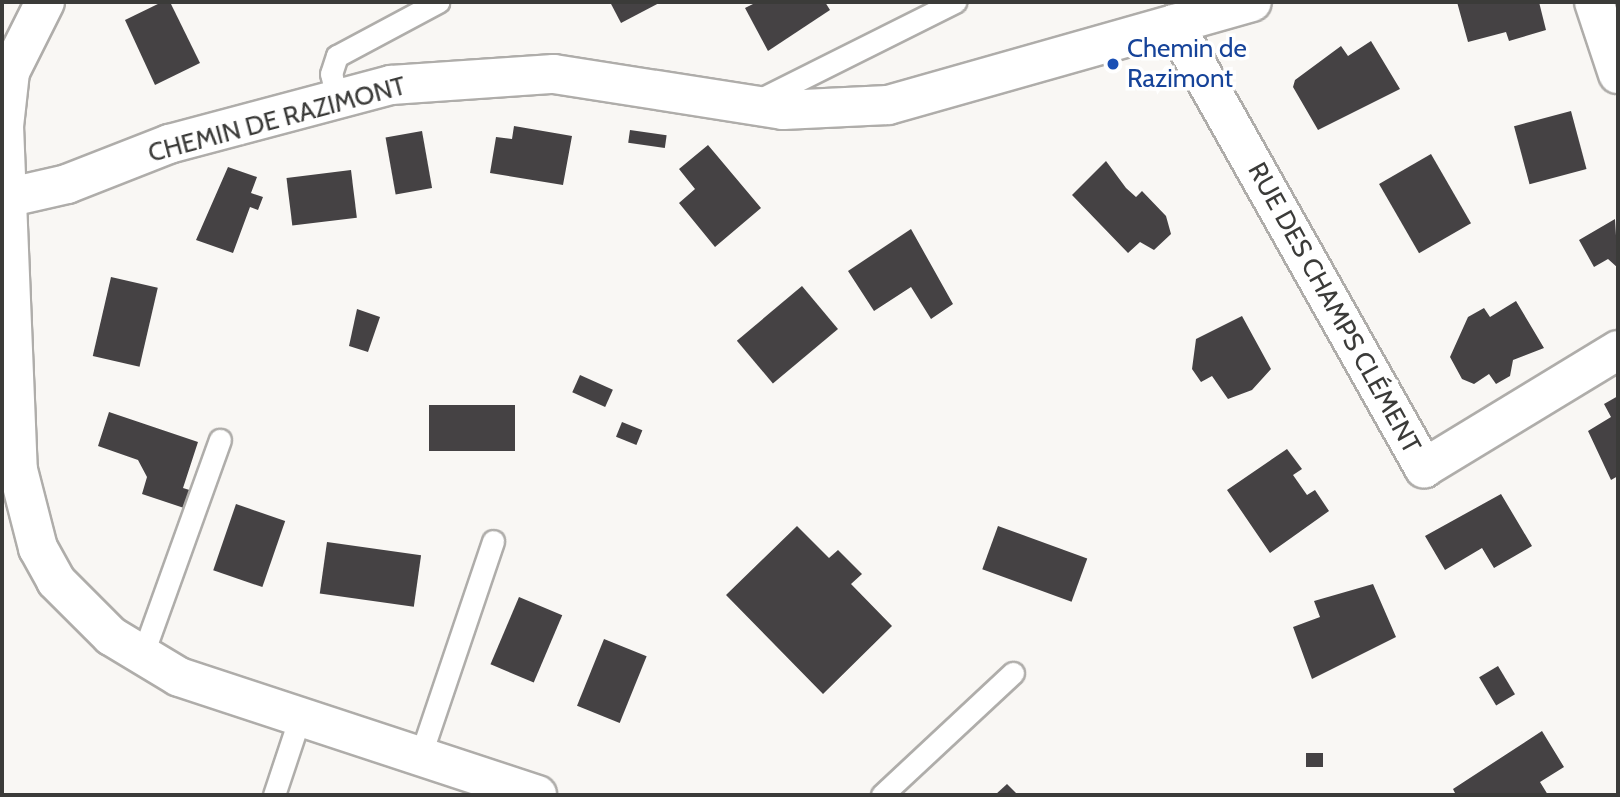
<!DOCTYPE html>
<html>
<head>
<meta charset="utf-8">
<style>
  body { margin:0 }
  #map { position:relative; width:1620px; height:797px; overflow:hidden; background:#f9f7f4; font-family:Cabin,sans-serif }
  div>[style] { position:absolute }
  .building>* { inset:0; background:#454244; transform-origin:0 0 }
  .roads { filter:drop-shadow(2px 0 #afadaa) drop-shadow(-2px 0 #afadaa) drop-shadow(0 2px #afadaa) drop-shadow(0 -2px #afadaa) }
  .lane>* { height:21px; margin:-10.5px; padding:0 10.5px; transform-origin:10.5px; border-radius:10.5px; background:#fff }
  .street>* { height:38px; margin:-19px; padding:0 19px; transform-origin:19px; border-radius:19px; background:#fff }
  .secondary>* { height:38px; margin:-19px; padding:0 19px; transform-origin:19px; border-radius:19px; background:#fff }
  .dots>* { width:19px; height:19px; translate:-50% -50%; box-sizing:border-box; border:4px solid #fff; border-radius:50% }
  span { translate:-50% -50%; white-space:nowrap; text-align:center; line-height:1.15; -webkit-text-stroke:7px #fff; paint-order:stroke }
  .transit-label { font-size:26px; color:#164399 }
  .left { translate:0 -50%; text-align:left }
  .street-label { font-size:26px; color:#3b3b39 }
  .frame { position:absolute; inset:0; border:4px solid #3b3b39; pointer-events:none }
</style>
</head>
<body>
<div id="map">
  <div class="building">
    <i style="clip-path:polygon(162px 2px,170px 2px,200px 63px,155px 85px,125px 20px)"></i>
    <i style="clip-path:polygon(610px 2px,661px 2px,621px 23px)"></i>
    <i style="clip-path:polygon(757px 2px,825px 2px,830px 10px,768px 51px,745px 8px)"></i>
    <i style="clip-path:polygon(1457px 2px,1539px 2px,1546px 30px,1509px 41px,1506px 32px,1468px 42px)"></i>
    <i style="clip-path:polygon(1371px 41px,1400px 89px,1318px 130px,1293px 87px,1295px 80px,1341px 46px,1348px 56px)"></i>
    <i style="left:1571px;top:111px;width:60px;height:59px;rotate:75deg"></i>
    <i style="clip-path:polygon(514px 126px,572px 136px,563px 185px,490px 173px,496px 137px,512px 139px)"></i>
    <i style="left:630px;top:130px;width:37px;height:13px;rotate:8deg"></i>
    <i style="left:422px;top:131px;width:58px;height:37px;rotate:80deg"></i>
    <i style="clip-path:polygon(708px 145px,761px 208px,715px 247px,679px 203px,695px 189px,679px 169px)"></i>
    <i style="left:1431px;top:154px;width:80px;height:60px;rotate:60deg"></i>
    <i style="clip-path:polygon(1106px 161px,1126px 188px,1136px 197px,1142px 191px,1166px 216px,1171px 234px,1154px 250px,1140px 242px,1128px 253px,1072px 195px)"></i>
    <i style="clip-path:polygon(228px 167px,257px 177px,251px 193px,263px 197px,258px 210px,250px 207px,233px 253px,196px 240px)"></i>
    <i style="left:351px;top:170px;width:48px;height:65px;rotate:83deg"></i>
    <i style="clip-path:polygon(1615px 219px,1618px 268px,1608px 259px,1594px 267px,1579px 240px)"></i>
    <i style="clip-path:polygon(911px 229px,953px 304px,931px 319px,911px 287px,874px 311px,848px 271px)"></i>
    <i style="left:111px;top:277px;width:48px;height:81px;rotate:13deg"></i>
    <i style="left:802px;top:286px;width:56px;height:85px;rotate:50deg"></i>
    <i style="clip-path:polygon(1516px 301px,1544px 348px,1513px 360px,1510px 376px,1496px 384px,1489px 374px,1474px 384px,1462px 379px,1450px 357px,1468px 317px,1484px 308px,1490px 317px)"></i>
    <i style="clip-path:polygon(357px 309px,380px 317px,368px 352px,349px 346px)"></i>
    <i style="clip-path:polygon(1242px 316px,1271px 369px,1252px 390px,1228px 399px,1212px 376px,1201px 382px,1192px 369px,1196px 339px)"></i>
    <i style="left:580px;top:375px;width:36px;height:19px;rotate:24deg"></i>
    <i style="clip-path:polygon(1618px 396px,1618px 476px,1611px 480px,1588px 431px,1611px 417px,1604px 404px)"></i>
    <i style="left:515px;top:405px;width:46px;height:86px;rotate:90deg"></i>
    <i style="clip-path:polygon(109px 412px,198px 442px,183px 488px,196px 492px,190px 510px,142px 494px,147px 477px,138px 460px,98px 446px)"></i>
    <i style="left:622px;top:422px;width:22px;height:16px;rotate:22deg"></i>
    <i style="clip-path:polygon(1287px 449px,1302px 469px,1293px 475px,1307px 495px,1315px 490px,1329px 511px,1270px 553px,1227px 490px)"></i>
    <i style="clip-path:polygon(1501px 494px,1532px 546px,1494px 568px,1482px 548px,1445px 570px,1425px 536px)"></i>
    <i style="left:236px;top:504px;width:52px;height:70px;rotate:19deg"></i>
    <i style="clip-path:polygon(797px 526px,829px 558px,838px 550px,862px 574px,851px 584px,892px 626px,823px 694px,726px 595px)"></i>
    <i style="left:998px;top:526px;width:95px;height:46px;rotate:20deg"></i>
    <i style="left:327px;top:542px;width:95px;height:52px;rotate:8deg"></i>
    <i style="clip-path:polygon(1373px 584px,1396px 637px,1312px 679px,1293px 627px,1320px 617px,1314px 601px)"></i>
    <i style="left:519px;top:597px;width:47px;height:73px;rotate:23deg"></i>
    <i style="left:604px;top:639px;width:46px;height:72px;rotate:22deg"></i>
    <i style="left:1498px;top:666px;width:33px;height:22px;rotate:59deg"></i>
    <i style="clip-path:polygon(1542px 731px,1564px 767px,1540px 782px,1548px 795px,1456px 795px,1453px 789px)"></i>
    <i style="left:1306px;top:753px;width:17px;height:14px"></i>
    <i style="clip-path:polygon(1007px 784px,1018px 795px,995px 795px)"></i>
  </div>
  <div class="roads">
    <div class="lane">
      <i style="left:337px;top:99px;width:26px;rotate:-103deg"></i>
      <i style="left:331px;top:74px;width:19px;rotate:-72deg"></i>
      <i style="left:337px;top:56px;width:115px;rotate:-28.1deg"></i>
      <i style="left:755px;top:102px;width:224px;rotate:-26.6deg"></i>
      <i style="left:141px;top:659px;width:233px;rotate:-70.2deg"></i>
      <i style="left:420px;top:757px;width:228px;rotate:-71.3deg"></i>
      <i style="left:274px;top:795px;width:82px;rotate:-71.6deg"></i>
      <i style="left:882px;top:795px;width:179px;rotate:-43deg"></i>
    </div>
    <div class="street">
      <i style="left:1594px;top:2px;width:76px;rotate:71.6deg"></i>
      <i style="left:1174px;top:24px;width:510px;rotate:60.62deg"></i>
      <i style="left:1424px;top:468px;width:227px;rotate:-31.3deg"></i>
      <i style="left:6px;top:198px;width:63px;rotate:-12.9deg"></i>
      <i style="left:67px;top:184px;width:110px;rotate:-21.4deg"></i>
      <i style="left:169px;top:144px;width:230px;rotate:-14.9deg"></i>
      <i style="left:391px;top:85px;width:163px;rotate:-3.9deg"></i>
      <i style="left:554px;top:74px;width:232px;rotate:8.9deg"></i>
      <i style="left:783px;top:110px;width:105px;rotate:-2.7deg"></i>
      <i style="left:888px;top:105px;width:378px;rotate:-15.8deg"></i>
    </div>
    <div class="secondary">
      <i style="left:45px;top:2px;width:78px;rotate:116.6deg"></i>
      <i style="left:10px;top:72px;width:54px;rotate:96.3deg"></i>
      <i style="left:4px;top:126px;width:344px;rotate:87.7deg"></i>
      <i style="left:18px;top:470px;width:81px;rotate:75.6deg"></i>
      <i style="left:38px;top:548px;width:38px;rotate:61deg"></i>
      <i style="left:56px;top:581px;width:78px;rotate:45deg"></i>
      <i style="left:111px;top:636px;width:79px;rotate:31.1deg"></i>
      <i style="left:179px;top:677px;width:377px;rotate:18.2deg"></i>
    </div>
  </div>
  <div class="dots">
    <i style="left:1113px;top:64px;background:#1a4fb4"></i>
  </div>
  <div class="transit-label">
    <span class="left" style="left:1127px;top:64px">Chemin de<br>Razimont</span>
  </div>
  <div class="street-label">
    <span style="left:277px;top:120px;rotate:-15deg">CHEMIN DE RAZIMONT</span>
    <span style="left:1334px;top:308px;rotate:61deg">RUE DES CHAMPS CLÉMENT</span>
  </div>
  <div class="frame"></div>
</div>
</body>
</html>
